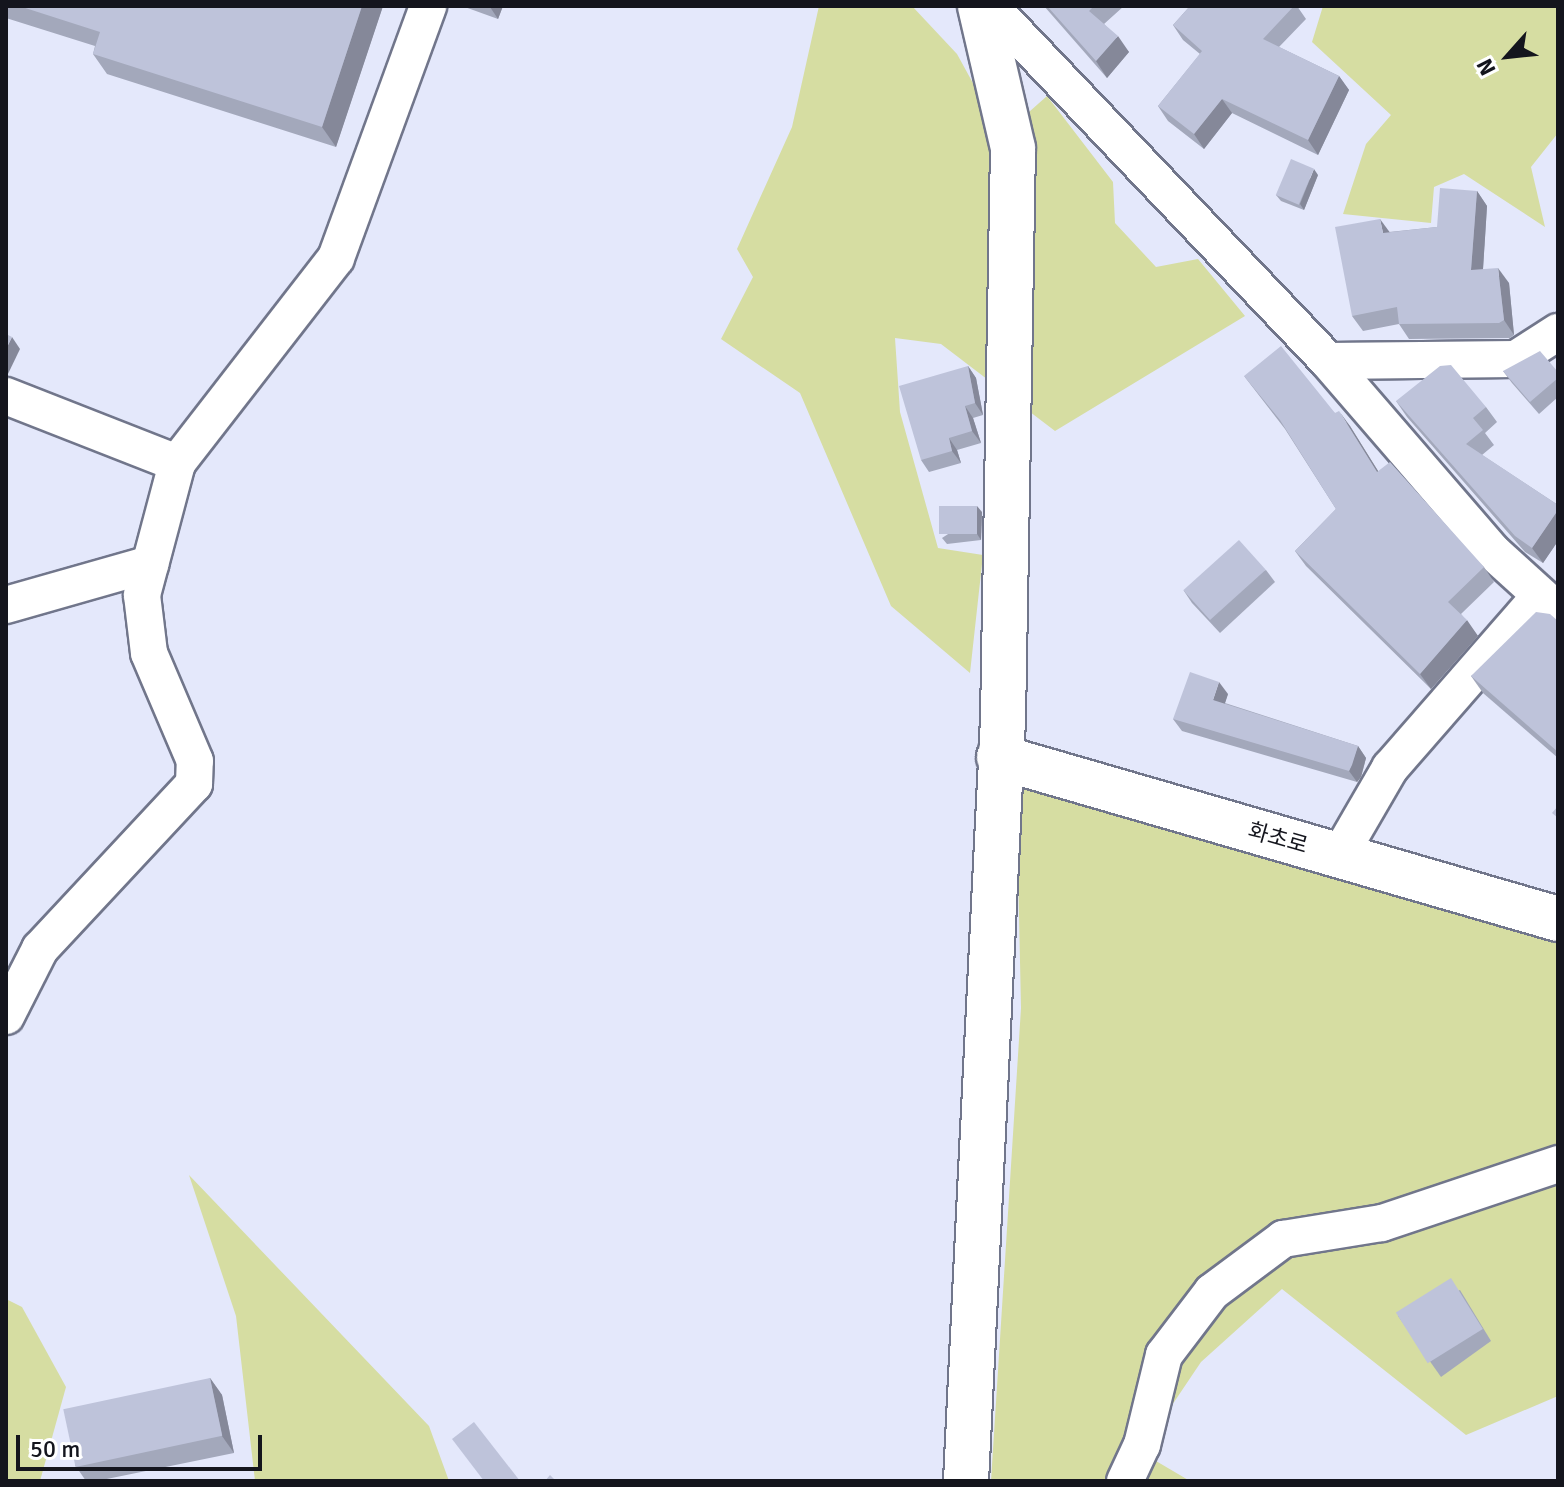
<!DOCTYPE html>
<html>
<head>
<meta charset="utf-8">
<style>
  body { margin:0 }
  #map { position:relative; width:1564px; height:1487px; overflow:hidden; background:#e4e8fb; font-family:Signika,"Noto Sans KR",sans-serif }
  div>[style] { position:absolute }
  .green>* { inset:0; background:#d6dda2 }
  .roads { filter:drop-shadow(2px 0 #71768b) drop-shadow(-2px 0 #71768b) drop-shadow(0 2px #71768b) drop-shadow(0 -2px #71768b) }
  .minor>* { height:36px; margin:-18px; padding:0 18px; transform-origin:18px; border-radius:18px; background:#fff }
  .tertiary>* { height:44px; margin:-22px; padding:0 22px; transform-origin:22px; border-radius:22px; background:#fff }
  .wall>* { inset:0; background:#a3a8bb }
  .shaded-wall>* { inset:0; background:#858899 }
  .building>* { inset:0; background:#bec3da; transform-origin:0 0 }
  span { translate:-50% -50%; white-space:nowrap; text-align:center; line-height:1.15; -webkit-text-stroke:6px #fff; paint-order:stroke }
  .street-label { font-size:22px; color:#14151d }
  .frame { position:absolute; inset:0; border:8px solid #14151d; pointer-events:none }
  .north { position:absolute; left:1468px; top:16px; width:80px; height:80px; -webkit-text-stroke:6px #fff; paint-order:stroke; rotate:243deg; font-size:22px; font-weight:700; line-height:32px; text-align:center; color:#14151d }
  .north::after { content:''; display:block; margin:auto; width:28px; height:36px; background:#14151d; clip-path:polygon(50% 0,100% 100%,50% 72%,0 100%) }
  .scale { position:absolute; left:16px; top:1435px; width:246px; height:36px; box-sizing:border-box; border:4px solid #14151d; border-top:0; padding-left:10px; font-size:24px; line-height:28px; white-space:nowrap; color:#14151d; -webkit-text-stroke:6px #fff; paint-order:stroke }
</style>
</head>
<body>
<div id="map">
  <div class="green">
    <i style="clip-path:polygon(819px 6px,912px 6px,957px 54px,1002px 136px,1047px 96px,1113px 182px,1115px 223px,1156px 267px,1198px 259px,1245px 316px,1055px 431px,941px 344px,895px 338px,900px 412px,938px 548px,983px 555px,970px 673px,891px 606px,800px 393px,721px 339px,753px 277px,737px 249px,792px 127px)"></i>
    <i style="clip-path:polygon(1323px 6px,1558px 6px,1558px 133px,1531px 167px,1545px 227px,1464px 174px,1434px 187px,1431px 223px,1343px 214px,1366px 144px,1391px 115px,1312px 42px)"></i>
    <i style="clip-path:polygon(1016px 775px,1558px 943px,1558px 1396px,1466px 1435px,1282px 1289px,1201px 1362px,1121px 1481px,991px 1481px,1021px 1008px)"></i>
    <i style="clip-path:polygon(189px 1175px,429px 1426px,449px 1481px,255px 1481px,236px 1316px)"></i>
    <i style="clip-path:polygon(6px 1299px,22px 1307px,66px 1387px,40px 1481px,6px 1481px)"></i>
    <i style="clip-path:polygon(1156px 1461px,1190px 1481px,1145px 1481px)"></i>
  </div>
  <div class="roads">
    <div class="minor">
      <i style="left:990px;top:6px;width:490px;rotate:46.4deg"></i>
      <i style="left:1328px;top:361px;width:254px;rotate:49.2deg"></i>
      <i style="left:1494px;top:553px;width:86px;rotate:42.2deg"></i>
      <i style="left:1328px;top:361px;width:188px;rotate:-0.6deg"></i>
      <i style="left:1516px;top:359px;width:50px;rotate:-32.7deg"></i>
      <i style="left:6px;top:396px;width:184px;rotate:21.4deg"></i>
      <i style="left:6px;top:605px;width:150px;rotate:-15.9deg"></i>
      <i style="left:1339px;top:856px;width:102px;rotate:-59.9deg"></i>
      <i style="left:1390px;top:768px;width:228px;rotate:-48.9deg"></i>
      <i style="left:6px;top:1016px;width:75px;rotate:-63.1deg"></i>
      <i style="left:40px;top:949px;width:226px;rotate:-47deg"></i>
      <i style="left:194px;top:784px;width:23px;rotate:-88deg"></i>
      <i style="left:195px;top:761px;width:117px;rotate:-113.1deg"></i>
      <i style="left:149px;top:653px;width:58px;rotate:-96.9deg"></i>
      <i style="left:142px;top:595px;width:137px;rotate:-75.1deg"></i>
      <i style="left:177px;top:463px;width:259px;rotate:-52.2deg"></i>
      <i style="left:336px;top:258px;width:268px;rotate:-69.9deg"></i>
      <i style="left:1125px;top:1481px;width:40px;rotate:-65deg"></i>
      <i style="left:1142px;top:1445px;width:93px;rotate:-76.3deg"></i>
      <i style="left:1164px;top:1355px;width:79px;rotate:-52.7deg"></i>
      <i style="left:1212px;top:1292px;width:89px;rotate:-36.7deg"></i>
      <i style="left:1283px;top:1239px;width:100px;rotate:-9.2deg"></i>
      <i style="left:1382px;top:1223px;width:186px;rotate:-18.5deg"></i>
    </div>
    <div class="tertiary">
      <i style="left:999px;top:757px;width:582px;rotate:16.16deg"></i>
      <i style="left:966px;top:1481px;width:763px;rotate:-87.22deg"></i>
      <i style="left:1003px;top:719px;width:571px;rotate:-89deg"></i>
      <i style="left:1013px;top:148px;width:146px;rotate:-103.1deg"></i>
    </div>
  </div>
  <div class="wall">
    <i style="clip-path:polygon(6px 6px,383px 6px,336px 147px,107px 74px,93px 54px,95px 46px,6px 18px)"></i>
    <i style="clip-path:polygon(462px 6px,503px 6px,498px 19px)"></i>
    <i style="clip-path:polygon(1044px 6px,1124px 6px,1104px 24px,1129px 52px,1107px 78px)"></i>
    <i style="clip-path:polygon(1190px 6px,1297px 6px,1306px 19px,1279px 47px,1339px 76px,1349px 90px,1318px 155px,1232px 113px,1204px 149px,1168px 121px,1158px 106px,1200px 54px,1183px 40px,1173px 25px)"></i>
    <i style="clip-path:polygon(1318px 175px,1304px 210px,1281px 201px,1276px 195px)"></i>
    <i style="clip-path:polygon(1477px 191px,1487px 206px,1483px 269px,1509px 283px,1514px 335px,1510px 338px,1409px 339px,1399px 324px,1363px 331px,1352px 316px,1389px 232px,1437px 227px)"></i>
    <i style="clip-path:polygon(968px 366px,976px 378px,983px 415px,973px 418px,981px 443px,957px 450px,961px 463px,929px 472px,921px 460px)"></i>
    <i style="clip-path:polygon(1503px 371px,1558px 372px,1558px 397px,1539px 414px,1512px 383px)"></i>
    <i style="clip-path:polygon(1244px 376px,1335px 413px,1350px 426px,1378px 471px,1484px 567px,1494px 582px,1461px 614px,1478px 636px,1431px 689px,1306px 566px,1295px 551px,1336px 509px,1285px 429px)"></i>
    <i style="clip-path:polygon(1396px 401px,1486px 407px,1497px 422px,1485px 433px,1494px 445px,1482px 455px,1558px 505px,1558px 541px,1543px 563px,1525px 552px,1407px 417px)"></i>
    <i style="clip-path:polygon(982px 512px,981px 540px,947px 544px,942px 538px)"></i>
    <i style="clip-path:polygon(1266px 570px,1275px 582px,1220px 633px,1192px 603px,1184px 591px)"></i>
    <i style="clip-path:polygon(1558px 621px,1558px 758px,1483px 693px,1471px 676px)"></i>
    <i style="clip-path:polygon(1228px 694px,1225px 703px,1358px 746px,1366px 758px,1361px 777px,1357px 782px,1182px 731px,1173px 719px)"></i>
    <i style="clip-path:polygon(1460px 1290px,1491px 1341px,1441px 1377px,1398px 1316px)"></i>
    <i style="clip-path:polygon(210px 1378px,222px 1395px,234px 1453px,97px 1481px,86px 1481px,75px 1465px)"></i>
  </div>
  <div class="shaded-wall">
    <i style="clip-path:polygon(362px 6px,383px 6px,336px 147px,322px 127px)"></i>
    <i style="clip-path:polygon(490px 6px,503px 6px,498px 19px,490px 7px)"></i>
    <i style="clip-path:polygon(1118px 36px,1129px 52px,1107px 78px,1096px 61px)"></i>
    <i style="clip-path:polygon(1339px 76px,1349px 90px,1318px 155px,1308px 140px)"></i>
    <i style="clip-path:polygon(1222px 99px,1232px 113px,1204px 149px,1194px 134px)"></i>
    <i style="clip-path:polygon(1314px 169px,1318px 175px,1304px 210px,1300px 204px)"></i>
    <i style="clip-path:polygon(1477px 191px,1487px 206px,1482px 285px,1471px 270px)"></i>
    <i style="clip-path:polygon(1380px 219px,1391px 234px,1383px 233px)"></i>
    <i style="clip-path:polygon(1498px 268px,1509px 283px,1514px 335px,1504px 320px)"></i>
    <i style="clip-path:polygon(12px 337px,20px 349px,7px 376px,6px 374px,6px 349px)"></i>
    <i style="clip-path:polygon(968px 366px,976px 378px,983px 415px,975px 403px)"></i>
    <i style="clip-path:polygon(965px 406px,973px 418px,981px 443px,972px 431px)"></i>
    <i style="clip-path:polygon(1339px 411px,1350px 426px,1388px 487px,1377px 472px)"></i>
    <i style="clip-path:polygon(949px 438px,957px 450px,961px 463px,952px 451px)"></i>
    <i style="clip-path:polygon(977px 506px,982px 512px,981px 540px,977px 534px)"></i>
    <i style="clip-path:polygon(1558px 510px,1558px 541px,1543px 563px,1532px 548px)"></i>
    <i style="clip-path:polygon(1467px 620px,1478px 636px,1431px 689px,1420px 674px)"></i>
    <i style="clip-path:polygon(1219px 682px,1228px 694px,1222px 712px,1213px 700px)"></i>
    <i style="clip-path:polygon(1358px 746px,1366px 758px,1361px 777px,1357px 782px,1349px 771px)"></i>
    <i style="clip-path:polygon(210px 1378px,222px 1395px,234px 1453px,222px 1436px)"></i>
  </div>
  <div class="building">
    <i style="clip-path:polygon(19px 6px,362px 6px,322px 127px,93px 54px,100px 32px)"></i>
    <i style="clip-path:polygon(1047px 6px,1094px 6px,1089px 11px,1118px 36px,1096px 61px)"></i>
    <i style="clip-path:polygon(1190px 6px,1294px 6px,1263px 39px,1339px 76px,1308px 140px,1222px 99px,1194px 134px,1158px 106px,1202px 51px,1173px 25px)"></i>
    <i style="left:1291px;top:159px;width:25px;height:39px;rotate:23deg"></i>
    <i style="clip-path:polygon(1440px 188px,1477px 191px,1471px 270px,1498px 268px,1504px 320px,1499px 323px,1399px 324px,1397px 307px,1352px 316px,1335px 227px,1380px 219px,1383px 233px,1437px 227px)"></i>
    <i style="clip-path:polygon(6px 334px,12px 337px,6px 349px)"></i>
    <i style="clip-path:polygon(1281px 346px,1335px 413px,1339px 411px,1377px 472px,1390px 462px,1484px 567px,1448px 602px,1467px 620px,1420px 674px,1295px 551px,1336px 509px,1280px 420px,1244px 376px)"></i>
    <i style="clip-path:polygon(1540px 351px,1558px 372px,1558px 378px,1530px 402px,1503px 371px)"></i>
    <i style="clip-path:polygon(1451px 365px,1486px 407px,1473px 418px,1483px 430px,1466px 444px,1558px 505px,1558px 510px,1532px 548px,1515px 536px,1396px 401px,1440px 366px)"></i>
    <i style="clip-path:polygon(968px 366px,975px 403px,965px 406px,972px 431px,949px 438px,952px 451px,921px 460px,899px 386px)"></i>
    <i style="left:977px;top:506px;width:28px;height:38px;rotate:90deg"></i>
    <i style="left:1239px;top:540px;width:40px;height:75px;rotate:48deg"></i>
    <i style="clip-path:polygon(1536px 612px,1550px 614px,1558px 621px,1558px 752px,1471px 676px)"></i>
    <i style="clip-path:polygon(1190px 672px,1219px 682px,1213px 700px,1358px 746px,1352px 765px,1349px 771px,1173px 719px)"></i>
    <i style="clip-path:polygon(1558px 806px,1558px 818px,1552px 813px)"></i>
    <i style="left:1451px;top:1278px;width:60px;height:65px;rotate:58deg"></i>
    <i style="left:210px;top:1378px;width:59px;height:150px;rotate:78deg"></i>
    <i style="clip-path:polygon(474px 1422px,520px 1481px,484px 1481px,452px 1439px)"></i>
    <i style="clip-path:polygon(550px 1475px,556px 1481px,545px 1481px)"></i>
  </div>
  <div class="street-label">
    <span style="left:1278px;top:838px;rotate:16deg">화초로</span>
  </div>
  <div class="frame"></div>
  <div class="north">N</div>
  <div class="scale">50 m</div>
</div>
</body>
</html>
